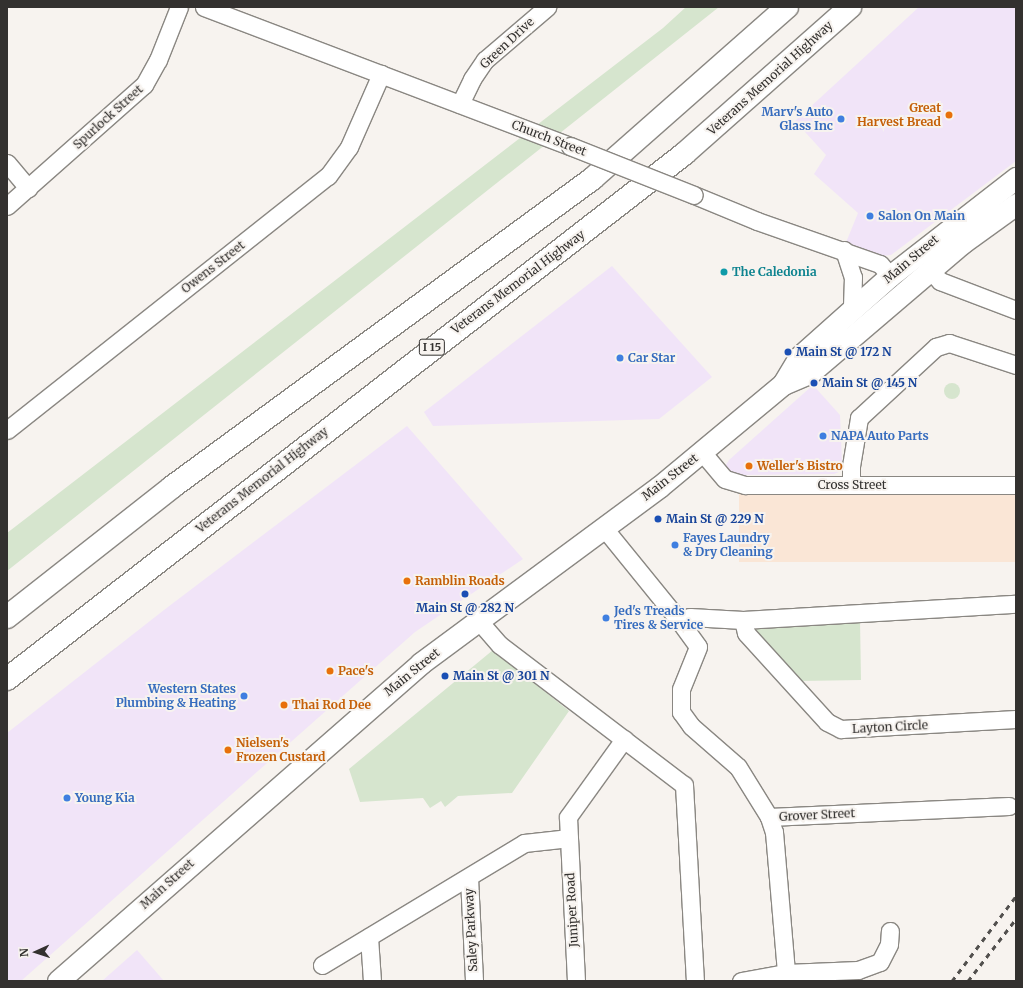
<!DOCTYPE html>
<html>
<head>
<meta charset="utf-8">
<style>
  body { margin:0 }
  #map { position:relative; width:1023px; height:988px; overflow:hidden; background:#f7f3ef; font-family:Merriweather,serif }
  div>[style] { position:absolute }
  .commercial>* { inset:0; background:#f1e4f8 }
  .industrial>* { inset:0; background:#fae6d6; transform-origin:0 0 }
  .green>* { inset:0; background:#d6e5ce }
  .round { border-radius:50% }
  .roads { filter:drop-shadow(1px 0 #8a8782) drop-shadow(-1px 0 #8a8782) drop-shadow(0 1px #8a8782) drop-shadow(0 -1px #8a8782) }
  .minor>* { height:17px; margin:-8.5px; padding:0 8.5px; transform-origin:8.5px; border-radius:8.5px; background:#fff }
  .major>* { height:21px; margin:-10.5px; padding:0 10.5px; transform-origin:10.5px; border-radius:10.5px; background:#fff }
  .highway>* { height:22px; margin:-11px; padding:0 11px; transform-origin:11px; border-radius:11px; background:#fff }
  .rail>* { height:3px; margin-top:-1.5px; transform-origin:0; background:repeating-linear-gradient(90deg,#52504e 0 5px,transparent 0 10px) }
  .bridges { filter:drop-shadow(1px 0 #8a8782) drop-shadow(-1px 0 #8a8782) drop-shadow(0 1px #8a8782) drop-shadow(0 -1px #8a8782) }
  .minor-bridge>* { height:17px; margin:-8.5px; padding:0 8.5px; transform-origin:8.5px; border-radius:8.5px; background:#fff }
  .dots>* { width:11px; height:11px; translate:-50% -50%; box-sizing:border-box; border:2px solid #f7f3ef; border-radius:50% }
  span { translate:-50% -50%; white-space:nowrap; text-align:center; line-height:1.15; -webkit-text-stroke:4px #f7f3ef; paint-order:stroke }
  .shield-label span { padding:1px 3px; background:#f7f3ef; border:1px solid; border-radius:3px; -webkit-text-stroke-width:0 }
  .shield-label { font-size:11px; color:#33312f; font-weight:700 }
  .street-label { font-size:12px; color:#33312f }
  .food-label { font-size:12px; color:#c56008; font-weight:700 }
  .right { translate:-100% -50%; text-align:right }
  .left { translate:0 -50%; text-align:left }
  .shop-label { font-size:12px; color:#366cbe; font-weight:700 }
  .culture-label { font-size:12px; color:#0d838f; font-weight:700 }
  .transit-label { font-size:12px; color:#164399; font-weight:700 }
  .frame { position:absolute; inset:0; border:8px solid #33312f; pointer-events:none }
  .north { position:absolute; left:16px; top:932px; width:40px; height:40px; -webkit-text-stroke:3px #f7f3ef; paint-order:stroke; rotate:267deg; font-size:11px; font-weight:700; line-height:16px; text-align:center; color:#33312f }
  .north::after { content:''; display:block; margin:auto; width:14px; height:18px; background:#33312f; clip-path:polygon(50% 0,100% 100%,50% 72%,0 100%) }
</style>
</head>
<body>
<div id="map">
  <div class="commercial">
    <i style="clip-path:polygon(919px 7px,1016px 7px,1016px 161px,891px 255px,881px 256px,845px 245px,858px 213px,814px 174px,826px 155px,795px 121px)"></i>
    <i style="clip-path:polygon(612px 266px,712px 377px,659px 419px,433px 426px,424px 412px)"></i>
    <i style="clip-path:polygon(813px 385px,840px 415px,842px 462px,839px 472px,834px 474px,741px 475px,729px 471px,726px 465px,729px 460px)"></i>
    <i style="clip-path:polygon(407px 426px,523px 559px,415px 632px,21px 981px,7px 981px,7px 733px,164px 610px)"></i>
    <i style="clip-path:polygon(137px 950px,164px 981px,102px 981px)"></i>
  </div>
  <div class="industrial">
    <i style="left:1016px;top:485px;width:77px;height:277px;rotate:90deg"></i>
  </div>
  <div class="green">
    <i style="clip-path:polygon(686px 7px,719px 7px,7px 571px,7px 533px,663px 28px)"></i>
    <i class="round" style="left:944px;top:383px;width:16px;height:16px"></i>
    <i style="clip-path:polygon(860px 620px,861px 680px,800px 681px,757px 634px,756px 628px,759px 624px)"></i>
    <i style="clip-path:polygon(493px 650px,569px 711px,512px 793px,458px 796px,445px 807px,441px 801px,430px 808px,423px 798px,360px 802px,349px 769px)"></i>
  </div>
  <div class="roads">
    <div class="minor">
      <i style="left:204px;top:7px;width:392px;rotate:20.8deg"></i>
      <i style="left:460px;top:104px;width:28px;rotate:-64deg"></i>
      <i style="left:472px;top:79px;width:23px;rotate:-56deg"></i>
      <i style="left:485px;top:60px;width:82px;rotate:-40.5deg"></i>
      <i style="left:7px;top:163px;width:33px;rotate:50deg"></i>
      <i style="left:694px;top:195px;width:68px;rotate:22.4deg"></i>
      <i style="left:757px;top:221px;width:130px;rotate:19.3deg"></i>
      <i style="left:880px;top:264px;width:16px;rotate:50deg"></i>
      <i style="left:7px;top:206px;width:183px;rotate:-41.5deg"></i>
      <i style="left:144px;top:85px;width:29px;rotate:-61deg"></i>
      <i style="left:158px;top:60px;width:57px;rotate:-68.4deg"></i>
      <i style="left:844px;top:250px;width:28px;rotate:72deg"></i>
      <i style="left:853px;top:277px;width:33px;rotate:92deg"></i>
      <i style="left:930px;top:270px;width:15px;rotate:48deg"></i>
      <i style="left:940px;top:281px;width:81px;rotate:20.9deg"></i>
      <i style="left:7px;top:430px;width:409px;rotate:-38.4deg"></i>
      <i style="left:328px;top:176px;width:36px;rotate:-54deg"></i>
      <i style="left:349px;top:147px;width:80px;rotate:-66.3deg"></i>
      <i style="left:702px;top:452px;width:35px;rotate:50deg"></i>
      <i style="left:725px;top:479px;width:21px;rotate:17deg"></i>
      <i style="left:745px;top:485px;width:271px"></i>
      <i style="left:851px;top:485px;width:19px;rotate:-90deg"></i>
      <i style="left:851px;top:466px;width:49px;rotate:-80.5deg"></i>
      <i style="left:859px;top:418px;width:105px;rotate:-42.7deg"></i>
      <i style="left:936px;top:347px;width:14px;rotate:-17deg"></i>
      <i style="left:949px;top:343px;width:71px;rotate:18.2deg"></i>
      <i style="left:604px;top:528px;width:117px;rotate:50.9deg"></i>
      <i style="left:678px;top:619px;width:34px;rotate:54deg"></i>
      <i style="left:698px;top:647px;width:45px;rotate:112deg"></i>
      <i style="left:681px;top:689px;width:23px;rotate:90deg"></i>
      <i style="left:681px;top:712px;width:17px;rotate:54deg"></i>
      <i style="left:691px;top:726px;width:62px;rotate:41.1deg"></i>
      <i style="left:738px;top:767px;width:59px;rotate:58.2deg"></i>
      <i style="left:769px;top:817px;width:240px;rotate:-2.6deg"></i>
      <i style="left:678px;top:619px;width:12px;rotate:-9deg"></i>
      <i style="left:690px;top:617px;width:53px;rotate:3.2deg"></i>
      <i style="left:743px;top:620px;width:273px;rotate:-3.4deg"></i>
      <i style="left:478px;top:620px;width:33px;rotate:49deg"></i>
      <i style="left:500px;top:645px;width:231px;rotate:37.3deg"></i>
      <i style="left:684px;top:785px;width:196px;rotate:86.8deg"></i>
      <i style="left:743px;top:620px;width:13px;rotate:77deg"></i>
      <i style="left:746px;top:633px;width:120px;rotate:47.7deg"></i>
      <i style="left:827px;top:722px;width:16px;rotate:27deg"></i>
      <i style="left:841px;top:729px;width:175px;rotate:-3.3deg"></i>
      <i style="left:769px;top:817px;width:16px;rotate:72deg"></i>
      <i style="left:774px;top:832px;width:142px;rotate:85.1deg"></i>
      <i style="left:469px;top:878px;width:103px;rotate:87.2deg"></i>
      <i style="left:369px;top:937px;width:44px;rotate:86.1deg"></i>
      <i style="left:322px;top:965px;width:236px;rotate:-31.1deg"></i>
      <i style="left:524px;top:843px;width:45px;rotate:-6.3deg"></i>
      <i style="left:576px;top:981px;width:164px;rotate:-92.8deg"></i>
      <i style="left:568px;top:817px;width:96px;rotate:-54.3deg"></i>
      <i style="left:741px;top:981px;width:46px;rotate:-10.1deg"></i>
      <i style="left:786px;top:973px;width:72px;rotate:-2.4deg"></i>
      <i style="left:858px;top:970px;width:23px;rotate:-20deg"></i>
      <i style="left:880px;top:962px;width:20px;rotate:-63deg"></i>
      <i style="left:889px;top:944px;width:13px;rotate:-86deg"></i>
    </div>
    <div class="major">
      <i style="left:783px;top:384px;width:31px;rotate:-59deg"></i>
      <i style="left:799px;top:357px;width:122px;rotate:-41.7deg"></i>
      <i style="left:890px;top:276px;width:160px;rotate:-37.9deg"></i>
      <i style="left:58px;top:981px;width:483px;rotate:-41.2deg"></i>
      <i style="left:421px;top:663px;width:296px;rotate:-36.5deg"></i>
      <i style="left:659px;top:487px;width:161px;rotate:-39.7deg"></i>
      <i style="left:783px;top:384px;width:30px;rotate:-23deg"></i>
      <i style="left:811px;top:372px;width:199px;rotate:-40.5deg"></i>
      <i style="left:962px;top:243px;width:67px;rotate:-35.8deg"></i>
    </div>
    <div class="highway">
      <i style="left:7px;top:617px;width:210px;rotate:-38.2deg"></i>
      <i style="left:172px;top:487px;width:521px;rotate:-36.25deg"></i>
      <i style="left:592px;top:179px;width:260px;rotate:-41.4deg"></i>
      <i style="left:7px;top:679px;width:857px;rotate:-37.79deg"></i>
      <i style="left:684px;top:154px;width:222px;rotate:-41.5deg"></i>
    </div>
  </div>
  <div class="rail">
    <i style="left:952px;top:981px;width:106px;rotate:-53deg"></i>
    <i style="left:968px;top:981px;width:78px;rotate:-52.3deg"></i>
  </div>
  <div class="bridges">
    <div class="minor-bridge">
      <i style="left:570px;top:146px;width:133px;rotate:21.6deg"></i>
    </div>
  </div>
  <div class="dots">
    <i style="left:949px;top:115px;background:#e8710a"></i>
    <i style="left:841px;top:119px;background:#3f7fe0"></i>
    <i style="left:870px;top:216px;background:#3f7fe0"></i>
    <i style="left:724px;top:272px;background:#0f9aa8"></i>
    <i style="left:788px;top:352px;background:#1a4fb4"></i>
    <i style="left:620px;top:358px;background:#3f7fe0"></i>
    <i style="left:814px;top:383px;background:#1a4fb4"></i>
    <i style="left:823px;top:436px;background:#3f7fe0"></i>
    <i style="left:749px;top:466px;background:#e8710a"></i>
    <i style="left:658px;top:519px;background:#1a4fb4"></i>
    <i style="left:675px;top:545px;background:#3f7fe0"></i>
    <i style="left:407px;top:581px;background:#e8710a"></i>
    <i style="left:465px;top:594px;background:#1a4fb4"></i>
    <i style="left:606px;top:618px;background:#3f7fe0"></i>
    <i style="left:330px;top:671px;background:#e8710a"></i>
    <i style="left:445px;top:676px;background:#1a4fb4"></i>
    <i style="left:244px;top:696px;background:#3f7fe0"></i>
    <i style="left:284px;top:705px;background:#e8710a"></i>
    <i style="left:228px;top:750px;background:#e8710a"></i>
    <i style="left:67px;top:798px;background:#3f7fe0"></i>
  </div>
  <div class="shield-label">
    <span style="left:432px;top:347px">I 15</span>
  </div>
  <div class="street-label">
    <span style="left:507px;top:43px;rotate:-43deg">Green Drive</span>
    <span style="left:770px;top:78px;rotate:-42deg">Veterans Memorial Highway</span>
    <span style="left:108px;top:117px;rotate:-42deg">Spurlock Street</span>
    <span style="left:549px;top:138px;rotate:21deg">Church Street</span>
    <span style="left:911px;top:259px;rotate:-40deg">Main Street</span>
    <span style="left:213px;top:267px;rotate:-38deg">Owens Street</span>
    <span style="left:518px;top:282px;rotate:-37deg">Veterans Memorial Highway</span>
    <span style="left:670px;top:477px;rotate:-38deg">Main Street</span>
    <span style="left:262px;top:480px;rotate:-38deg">Veterans Memorial Highway</span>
    <span style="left:852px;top:485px">Cross Street</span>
    <span style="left:412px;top:672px;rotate:-39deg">Main Street</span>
    <span style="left:890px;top:727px;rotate:-3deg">Layton Circle</span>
    <span style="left:817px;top:815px;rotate:-3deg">Grover Street</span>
    <span style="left:167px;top:884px;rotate:-42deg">Main Street</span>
    <span style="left:572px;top:910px;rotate:-93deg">Juniper Road</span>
    <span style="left:471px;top:930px;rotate:-93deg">Saley Parkway</span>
  </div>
  <div class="food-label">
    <span class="right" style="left:941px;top:115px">Great<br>Harvest Bread</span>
    <span class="left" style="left:757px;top:466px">Weller's Bistro</span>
    <span class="left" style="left:415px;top:581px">Ramblin Roads</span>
    <span class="left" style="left:338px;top:671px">Pace's</span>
    <span class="left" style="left:292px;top:705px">Thai Rod Dee</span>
    <span class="left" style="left:236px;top:750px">Nielsen's<br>Frozen Custard</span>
  </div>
  <div class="shop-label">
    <span class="right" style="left:833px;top:119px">Marv's Auto<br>Glass Inc</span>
    <span class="left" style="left:878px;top:216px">Salon On Main</span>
    <span class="left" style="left:628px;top:358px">Car Star</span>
    <span class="left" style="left:831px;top:436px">NAPA Auto Parts</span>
    <span class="left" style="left:683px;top:545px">Fayes Laundry<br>&amp; Dry Cleaning</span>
    <span class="left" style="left:614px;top:618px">Jed's Treads<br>Tires &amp; Service</span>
    <span class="right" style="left:236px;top:696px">Western States<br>Plumbing &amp; Heating</span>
    <span class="left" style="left:75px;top:798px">Young Kia</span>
  </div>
  <div class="culture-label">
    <span class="left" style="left:732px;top:272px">The Caledonia</span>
  </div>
  <div class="transit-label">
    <span class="left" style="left:796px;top:352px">Main St @ 172 N</span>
    <span class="left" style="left:822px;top:383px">Main St @ 145 N</span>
    <span class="left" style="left:666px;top:519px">Main St @ 229 N</span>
    <span style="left:465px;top:608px">Main St @ 282 N</span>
    <span class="left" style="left:453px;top:676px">Main St @ 301 N</span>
  </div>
  <div class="frame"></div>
  <div class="north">N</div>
</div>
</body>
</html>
